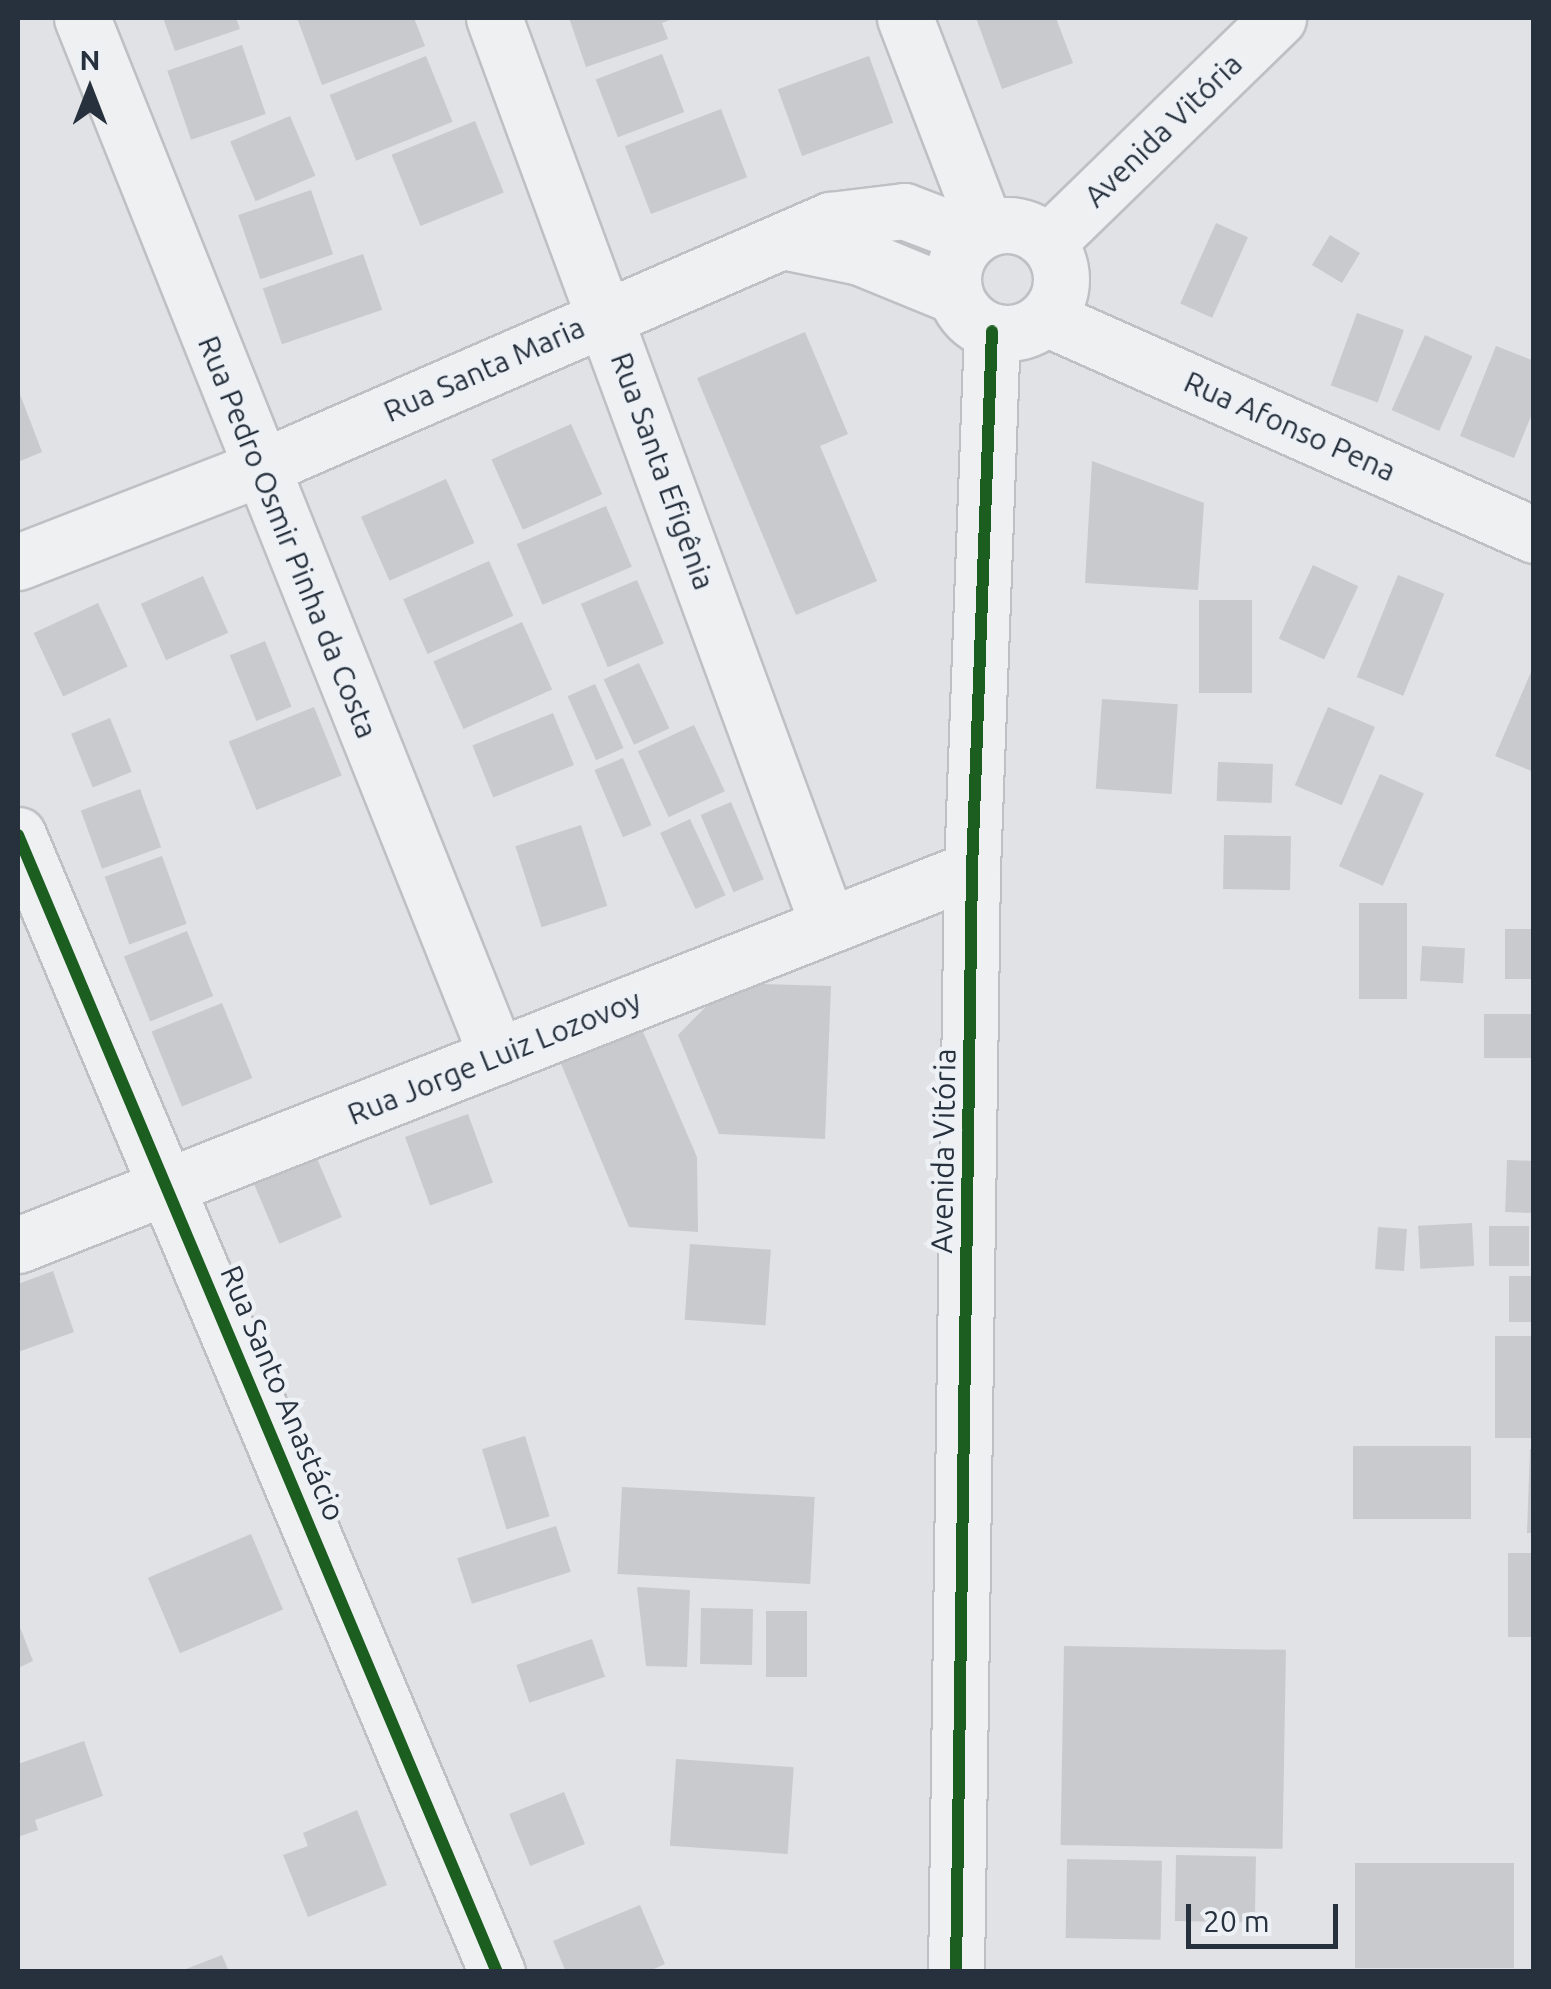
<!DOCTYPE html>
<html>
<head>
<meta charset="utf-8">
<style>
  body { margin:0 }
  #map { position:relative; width:1551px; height:1989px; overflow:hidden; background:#e0e2e5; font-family:Ubuntu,sans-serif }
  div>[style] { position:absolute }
  .building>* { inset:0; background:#c8cacd; transform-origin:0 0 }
  .roads { filter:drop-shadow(2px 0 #bec0c3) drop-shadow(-2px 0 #bec0c3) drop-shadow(0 2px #bec0c3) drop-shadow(0 -2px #bec0c3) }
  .minor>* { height:55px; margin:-27.5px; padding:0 27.5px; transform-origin:27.5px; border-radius:27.5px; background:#eff0f2 }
  .minor>.ring { margin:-27.5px; padding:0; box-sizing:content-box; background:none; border:55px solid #eff0f2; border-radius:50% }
  .cycleway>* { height:12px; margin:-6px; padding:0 6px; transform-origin:6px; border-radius:6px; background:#1b5e20 }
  span { translate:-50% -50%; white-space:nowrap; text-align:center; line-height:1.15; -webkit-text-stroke:9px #edf1f5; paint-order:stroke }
  .street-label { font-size:30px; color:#27313e }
  .frame { position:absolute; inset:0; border:20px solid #27313e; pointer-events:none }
  .north { position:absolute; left:40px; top:40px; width:100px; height:100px; -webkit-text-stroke:8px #edf1f5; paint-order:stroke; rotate:0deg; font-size:28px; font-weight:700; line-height:40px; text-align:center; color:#27313e }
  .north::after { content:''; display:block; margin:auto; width:35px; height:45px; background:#27313e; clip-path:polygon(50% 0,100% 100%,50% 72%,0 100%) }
  .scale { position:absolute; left:1186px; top:1904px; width:152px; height:45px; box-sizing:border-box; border:5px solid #27313e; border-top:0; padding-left:12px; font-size:30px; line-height:35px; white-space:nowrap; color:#27313e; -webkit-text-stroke:8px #edf1f5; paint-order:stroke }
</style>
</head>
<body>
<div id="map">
  <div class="building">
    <i style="clip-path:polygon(163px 18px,236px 18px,240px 29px,175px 51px)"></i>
    <i style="clip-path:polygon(297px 18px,414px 18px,425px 46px,322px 85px)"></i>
    <i style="clip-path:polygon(569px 18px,675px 18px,662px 23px,668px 39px,586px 67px)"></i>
    <i style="clip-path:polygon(976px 18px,1056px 18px,1073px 63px,1002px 89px)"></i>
    <i style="left:242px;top:45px;width:73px;height:79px;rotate:71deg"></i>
    <i style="left:662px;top:54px;width:62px;height:71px;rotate:69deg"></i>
    <i style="left:426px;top:56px;width:71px;height:104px;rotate:68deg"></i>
    <i style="left:869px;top:56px;width:71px;height:97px;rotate:70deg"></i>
    <i style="left:721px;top:109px;width:73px;height:103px;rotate:69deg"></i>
    <i style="left:290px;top:116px;width:65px;height:65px;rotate:67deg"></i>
    <i style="left:475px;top:121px;width:77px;height:90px;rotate:68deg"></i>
    <i style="left:311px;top:190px;width:68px;height:77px;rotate:71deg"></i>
    <i style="left:1216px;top:223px;width:35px;height:88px;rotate:24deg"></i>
    <i style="left:1330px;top:235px;width:35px;height:35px;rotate:31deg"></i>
    <i style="left:363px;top:254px;width:59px;height:106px;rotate:71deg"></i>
    <i style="left:1357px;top:313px;width:50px;height:77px;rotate:20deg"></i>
    <i style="clip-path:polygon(805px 332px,848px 434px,820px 446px,877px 581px,796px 615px,697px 378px)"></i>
    <i style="left:1425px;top:335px;width:52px;height:82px;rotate:24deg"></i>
    <i style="clip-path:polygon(1496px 346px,1534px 361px,1534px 409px,1514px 458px,1460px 436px)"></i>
    <i style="clip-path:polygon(18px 389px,42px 452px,18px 462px)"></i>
    <i style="left:571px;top:424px;width:77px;height:87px;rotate:66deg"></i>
    <i style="clip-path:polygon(1092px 461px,1204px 503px,1198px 590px,1085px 583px)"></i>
    <i style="left:446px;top:479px;width:70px;height:93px;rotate:66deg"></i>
    <i style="left:606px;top:506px;width:66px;height:97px;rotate:67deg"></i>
    <i style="left:489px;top:561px;width:60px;height:94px;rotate:66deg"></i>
    <i style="left:1313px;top:565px;width:50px;height:81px;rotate:25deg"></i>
    <i style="left:1398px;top:575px;width:50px;height:110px;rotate:22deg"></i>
    <i style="left:203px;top:576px;width:62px;height:68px;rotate:66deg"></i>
    <i style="left:637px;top:580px;width:69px;height:61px;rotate:67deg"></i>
    <i style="left:1199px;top:600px;width:53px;height:93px"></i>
    <i style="left:98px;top:603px;width:70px;height:71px;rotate:65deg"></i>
    <i style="left:522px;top:622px;width:74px;height:97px;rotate:66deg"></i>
    <i style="left:265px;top:641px;width:71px;height:38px;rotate:68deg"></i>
    <i style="left:639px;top:663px;width:72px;height:39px;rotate:65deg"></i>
    <i style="clip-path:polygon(1534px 665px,1534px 772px,1495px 756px)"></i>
    <i style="left:595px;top:684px;width:70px;height:30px;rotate:66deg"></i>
    <i style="left:1102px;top:699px;width:76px;height:90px;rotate:4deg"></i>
    <i style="left:314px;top:707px;width:74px;height:92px;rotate:68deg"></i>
    <i style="left:1328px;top:707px;width:51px;height:85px;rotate:23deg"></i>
    <i style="left:553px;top:713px;width:56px;height:87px;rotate:68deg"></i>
    <i style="left:110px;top:718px;width:58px;height:42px;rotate:68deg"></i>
    <i style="left:694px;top:725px;width:73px;height:62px;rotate:65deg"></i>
    <i style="left:623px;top:758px;width:73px;height:31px;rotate:67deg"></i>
    <i style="left:1218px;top:762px;width:55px;height:39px;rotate:2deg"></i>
    <i style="left:1380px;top:774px;width:48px;height:101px;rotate:24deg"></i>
    <i style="left:140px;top:789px;width:62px;height:63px;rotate:70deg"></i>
    <i style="left:731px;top:802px;width:84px;height:33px;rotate:67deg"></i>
    <i style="left:690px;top:819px;width:84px;height:33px;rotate:65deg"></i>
    <i style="left:581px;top:825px;width:85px;height:69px;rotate:72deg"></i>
    <i style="left:1224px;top:835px;width:67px;height:54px;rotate:1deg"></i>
    <i style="left:162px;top:856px;width:72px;height:61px;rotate:70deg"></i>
    <i style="left:1359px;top:903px;width:48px;height:96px"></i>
    <i style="left:1505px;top:929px;width:29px;height:50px"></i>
    <i style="left:187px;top:931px;width:70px;height:68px;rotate:68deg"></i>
    <i style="left:1422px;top:946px;width:43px;height:35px;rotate:3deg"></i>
    <i style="clip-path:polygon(729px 983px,831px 986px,825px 1139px,719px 1134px,678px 1035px)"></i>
    <i style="left:222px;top:1003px;width:81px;height:76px;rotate:68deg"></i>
    <i style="left:1534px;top:1014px;width:44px;height:50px;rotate:90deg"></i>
    <i style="clip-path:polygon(641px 1027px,697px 1157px,698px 1232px,629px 1227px,559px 1059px)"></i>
    <i style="left:468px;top:1114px;width:73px;height:67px;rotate:70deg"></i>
    <i style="left:313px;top:1149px;width:74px;height:68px;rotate:67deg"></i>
    <i style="left:1507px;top:1160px;width:27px;height:52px;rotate:2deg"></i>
    <i style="left:1472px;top:1223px;width:43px;height:54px;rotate:87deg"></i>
    <i style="left:1489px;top:1226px;width:40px;height:40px"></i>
    <i style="left:1378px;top:1227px;width:29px;height:42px;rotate:4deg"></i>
    <i style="left:690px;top:1244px;width:81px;height:76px;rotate:4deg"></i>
    <i style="clip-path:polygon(53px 1271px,74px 1332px,18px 1352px,18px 1284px)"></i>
    <i style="left:1534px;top:1276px;width:46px;height:25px;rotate:90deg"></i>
    <i style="left:1495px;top:1336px;width:39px;height:102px"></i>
    <i style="left:525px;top:1436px;width:84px;height:45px;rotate:73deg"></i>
    <i style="left:1353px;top:1446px;width:118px;height:73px"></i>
    <i style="clip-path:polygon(1530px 1449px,1534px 1449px,1534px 1533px,1527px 1533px)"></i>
    <i style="left:622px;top:1487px;width:193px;height:87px;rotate:3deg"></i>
    <i style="left:556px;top:1526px;width:48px;height:104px;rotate:72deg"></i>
    <i style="left:251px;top:1534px;width:82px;height:112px;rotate:67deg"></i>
    <i style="left:1508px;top:1553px;width:26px;height:84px"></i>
    <i style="clip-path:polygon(637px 1587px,690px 1590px,687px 1667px,646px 1666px)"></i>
    <i style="left:701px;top:1608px;width:52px;height:56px;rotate:1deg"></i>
    <i style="left:766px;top:1611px;width:41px;height:66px"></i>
    <i style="clip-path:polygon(18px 1622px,33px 1661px,18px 1668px)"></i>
    <i style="left:592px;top:1639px;width:40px;height:80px;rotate:71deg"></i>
    <i style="left:1064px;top:1646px;width:222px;height:199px;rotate:1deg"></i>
    <i style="clip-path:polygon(84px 1741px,103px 1796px,35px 1820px,38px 1830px,18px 1837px,18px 1764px)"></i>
    <i style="left:676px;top:1759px;width:118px;height:87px;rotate:4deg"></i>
    <i style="left:564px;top:1792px;width:56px;height:59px;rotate:68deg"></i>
    <i style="clip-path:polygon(357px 1810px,387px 1885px,308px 1917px,283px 1855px,308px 1846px,303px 1833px)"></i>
    <i style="left:1176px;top:1855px;width:80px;height:66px;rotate:1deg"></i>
    <i style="left:1067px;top:1859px;width:95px;height:79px;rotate:1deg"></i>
    <i style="left:1355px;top:1863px;width:159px;height:105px"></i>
    <i style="clip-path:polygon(640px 1905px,665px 1964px,647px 1972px,566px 1972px,553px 1941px)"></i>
    <i style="clip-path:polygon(222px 1955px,229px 1972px,181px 1972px,181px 1971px)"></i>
  </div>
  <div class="roads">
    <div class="minor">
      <i style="left:82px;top:18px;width:1118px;rotate:68.21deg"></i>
      <i style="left:494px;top:18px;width:967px;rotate:69.78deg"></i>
      <i style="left:905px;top:18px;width:226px;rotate:69deg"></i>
      <i class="ring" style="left:953px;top:225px;width:53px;height:53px"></i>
      <i style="left:788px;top:242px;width:74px;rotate:11.8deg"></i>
      <i style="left:860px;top:257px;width:103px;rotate:22.3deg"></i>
      <i style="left:1048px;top:242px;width:321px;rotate:-44.2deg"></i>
      <i style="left:1046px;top:318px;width:534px;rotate:23.97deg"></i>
      <i style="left:18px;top:562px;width:260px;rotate:-21.2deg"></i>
      <i style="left:260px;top:468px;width:622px;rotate:-23.51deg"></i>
      <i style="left:830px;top:220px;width:75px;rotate:-6.9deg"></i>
      <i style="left:904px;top:211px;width:73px;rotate:20.9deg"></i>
      <i style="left:18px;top:835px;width:1234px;rotate:67.16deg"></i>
      <i style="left:18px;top:1245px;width:1025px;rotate:-21.51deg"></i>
      <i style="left:956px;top:1972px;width:1103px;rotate:-89.17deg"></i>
      <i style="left:972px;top:869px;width:538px;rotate:-87.87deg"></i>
    </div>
  </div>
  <div class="cycleway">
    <i style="left:18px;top:835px;width:1234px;rotate:67.16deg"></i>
    <i style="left:956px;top:1972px;width:1103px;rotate:-89.17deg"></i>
    <i style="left:972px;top:869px;width:538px;rotate:-87.87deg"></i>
  </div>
  <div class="street-label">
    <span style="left:1163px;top:130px;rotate:-44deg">Avenida Vitória</span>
    <span style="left:484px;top:369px;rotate:-24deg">Rua Santa Maria</span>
    <span style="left:1290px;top:426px;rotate:24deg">Rua Afonso Pena</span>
    <span style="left:663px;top:471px;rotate:70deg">Rua Santa Efigênia</span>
    <span style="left:288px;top:537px;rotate:68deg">Rua Pedro Osmir Pinha da Costa</span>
    <span style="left:494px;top:1057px;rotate:-22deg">Rua Jorge Luiz Lozovoy</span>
    <span style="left:943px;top:1151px;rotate:-89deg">Avenida Vitória</span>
    <span style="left:283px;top:1393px;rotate:67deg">Rua Santo Anastácio</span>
  </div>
  <div class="frame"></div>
  <div class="north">N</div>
  <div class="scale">20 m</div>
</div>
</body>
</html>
